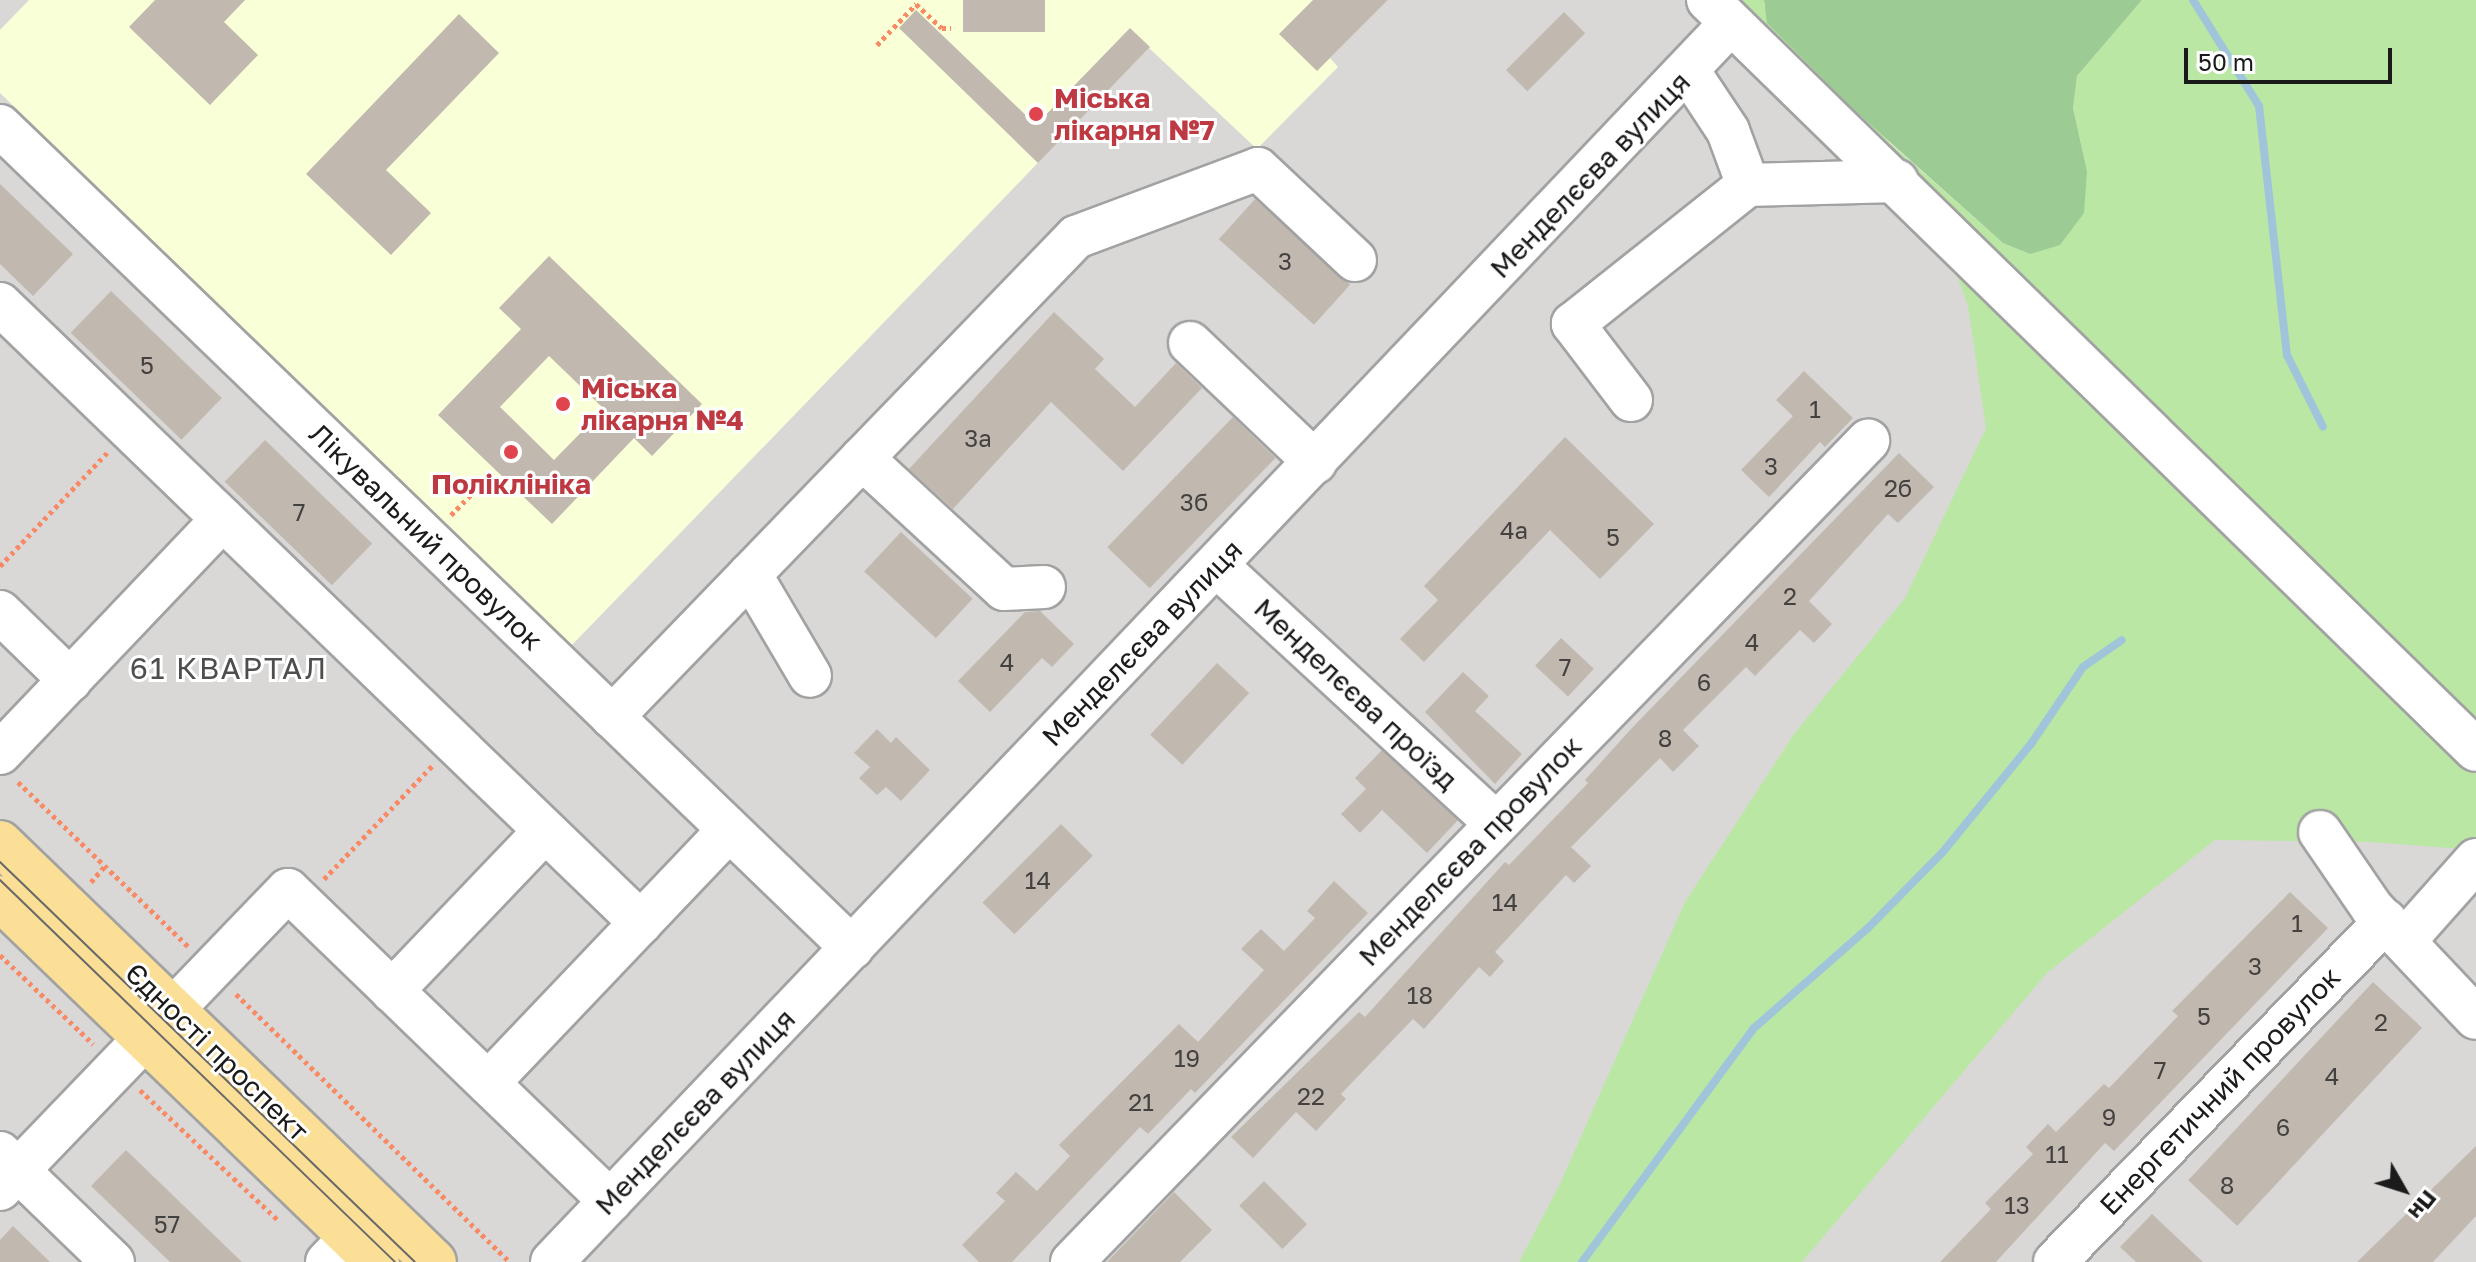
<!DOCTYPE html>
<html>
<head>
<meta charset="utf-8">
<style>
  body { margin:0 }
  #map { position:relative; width:2476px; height:1262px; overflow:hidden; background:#eceae0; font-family:"Golos Text",sans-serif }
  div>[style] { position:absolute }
  .residential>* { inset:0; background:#d9d8d7 }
  .education>* { inset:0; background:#f9ffd7 }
  .grass>* { inset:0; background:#bbe7a5 }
  .forest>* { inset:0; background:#9ccc94 }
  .stream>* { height:8px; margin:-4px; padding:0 4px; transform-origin:4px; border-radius:4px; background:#a0c4da }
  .building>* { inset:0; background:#c1b9b0; transform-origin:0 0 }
  .path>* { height:5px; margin-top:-2.5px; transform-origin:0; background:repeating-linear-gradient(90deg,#f88b65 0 4px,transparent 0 8px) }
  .roads { filter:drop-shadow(2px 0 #a2a2a2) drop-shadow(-2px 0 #a2a2a2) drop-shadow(0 2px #a2a2a2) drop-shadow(0 -2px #a2a2a2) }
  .minor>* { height:42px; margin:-21px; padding:0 21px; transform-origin:21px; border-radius:21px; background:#fff }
  .major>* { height:44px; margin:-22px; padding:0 22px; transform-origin:22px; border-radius:22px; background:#fbdf96 }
  .tram>* { height:2px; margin:-1px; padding:0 1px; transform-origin:1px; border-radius:1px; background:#696969 }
  .dots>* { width:22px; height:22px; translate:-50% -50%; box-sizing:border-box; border:4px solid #fff; border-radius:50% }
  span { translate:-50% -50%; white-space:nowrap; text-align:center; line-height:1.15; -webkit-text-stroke:6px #fff; paint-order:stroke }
  .number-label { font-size:24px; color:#444240 }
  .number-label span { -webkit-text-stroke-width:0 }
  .health-label { font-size:28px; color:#be3a42; font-weight:700 }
  .left { translate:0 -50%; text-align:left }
  .street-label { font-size:28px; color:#1b1b1b }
  .neighbourhood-label { font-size:30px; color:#4e4e4e; letter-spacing:2px }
  .north { position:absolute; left:2364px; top:1150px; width:80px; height:80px; -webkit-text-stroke:6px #fff; paint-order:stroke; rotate:129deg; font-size:22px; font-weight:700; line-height:32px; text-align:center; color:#1b1b1b }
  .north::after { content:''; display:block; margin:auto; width:28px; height:36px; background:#1b1b1b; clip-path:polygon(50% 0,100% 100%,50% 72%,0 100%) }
  .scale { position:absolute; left:2184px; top:48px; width:208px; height:36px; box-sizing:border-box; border:4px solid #1b1b1b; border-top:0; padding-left:10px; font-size:24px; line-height:28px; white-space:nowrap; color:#1b1b1b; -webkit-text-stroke:6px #fff; paint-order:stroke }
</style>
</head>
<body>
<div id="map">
  <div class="residential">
    <i style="clip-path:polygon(0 0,1723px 0,2476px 735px,2476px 1262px,448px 1262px,0 829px)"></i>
    <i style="clip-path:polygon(0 912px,362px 1262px,0 1262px)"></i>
  </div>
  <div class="education">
    <i style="clip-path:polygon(29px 0,1388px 0,1330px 58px,1338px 67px,1257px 149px,1149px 48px,572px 645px,0 93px,0 30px)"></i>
  </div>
  <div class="grass">
    <i style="clip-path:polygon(1723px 0,1764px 0,1764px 6px,1890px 143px,2003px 243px,2030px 254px,2087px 171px,2073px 108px,2077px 76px,2142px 0,2476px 0,2476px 850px,2370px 842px,2215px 840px,2047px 973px,1802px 1262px,1519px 1262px,1560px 1184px,1685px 902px,1794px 734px,1905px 598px,1986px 428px,1968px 306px,1938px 224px)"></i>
  </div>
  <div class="forest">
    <i style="clip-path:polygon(1764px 0,2142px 0,2077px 76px,2073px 108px,2087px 171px,2084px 213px,2060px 245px,2030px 254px,2003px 243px,1853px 109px,1767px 23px)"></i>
  </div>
  <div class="stream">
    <i style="left:2193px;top:0;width:125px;rotate:58.1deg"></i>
    <i style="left:2259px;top:106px;width:251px;rotate:83.6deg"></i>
    <i style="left:2287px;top:355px;width:80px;rotate:63.4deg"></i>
    <i style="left:1582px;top:1262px;width:289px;rotate:-53.7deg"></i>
    <i style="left:1753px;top:1029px;width:152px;rotate:-41.3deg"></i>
    <i style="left:1867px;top:929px;width:107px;rotate:-45.4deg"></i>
    <i style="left:1942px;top:853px;width:141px;rotate:-50.8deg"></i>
    <i style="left:2031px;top:744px;width:93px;rotate:-56deg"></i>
    <i style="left:2083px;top:667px;width:47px;rotate:-34.7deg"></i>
  </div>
  <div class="building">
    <i style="clip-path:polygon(155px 0,245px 0,224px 22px,258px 55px,210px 105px,129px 27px)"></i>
    <i style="left:963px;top:0;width:82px;height:32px"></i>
    <i style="clip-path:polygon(1313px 0,1388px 0,1317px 71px,1279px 34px)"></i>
    <i style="clip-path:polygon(916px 10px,1036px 125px,1130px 28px,1150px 47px,1038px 163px,899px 28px)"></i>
    <i style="left:1564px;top:12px;width:30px;height:82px;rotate:45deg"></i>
    <i style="clip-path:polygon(459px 14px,499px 53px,386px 170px,431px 213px,391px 255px,306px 174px)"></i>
    <i style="clip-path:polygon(0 184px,73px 254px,33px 296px,0 264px)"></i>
    <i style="left:1255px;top:199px;width:128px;height:54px;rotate:42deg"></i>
    <i style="clip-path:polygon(evenodd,549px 256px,702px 404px,652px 456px,634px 438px,552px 524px,438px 415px,521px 329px,499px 308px,549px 256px,549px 356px,604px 409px,554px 460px,500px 407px,549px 356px)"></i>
    <i style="left:111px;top:291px;width:154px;height:58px;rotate:44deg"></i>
    <i style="clip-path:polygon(1054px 312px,1104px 359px,1095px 369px,1135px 407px,1176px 363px,1202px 388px,1123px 471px,1051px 402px,953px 509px,909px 469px)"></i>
    <i style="clip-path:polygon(1804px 371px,1853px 418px,1825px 447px,1820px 442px,1769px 497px,1741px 470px,1793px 416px,1776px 400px)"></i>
    <i style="left:1233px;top:417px;width:59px;height:181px;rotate:44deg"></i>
    <i style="clip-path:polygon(1565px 437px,1654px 524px,1600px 579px,1550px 530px,1424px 662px,1400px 639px,1438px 600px,1424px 586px)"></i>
    <i style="left:265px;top:440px;width:149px;height:58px;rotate:44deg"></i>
    <i style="clip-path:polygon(1899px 453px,1934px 487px,1898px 523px,1888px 514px,1809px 601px,1832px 624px,1814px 643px,1800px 630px,1755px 676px,1746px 667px,1683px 730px,1699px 746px,1673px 772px,1660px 758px,1571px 847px,1591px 866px,1574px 883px,1566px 875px,1495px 952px,1504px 961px,1490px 977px,1479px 967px,1424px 1029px,1413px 1019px,1341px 1094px,1346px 1099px,1316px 1131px,1296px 1112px,1253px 1158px,1231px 1137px,1359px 1012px,1365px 1017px,1505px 862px,1509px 865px,1588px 783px,1585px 780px,1631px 729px)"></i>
    <i style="left:901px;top:532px;width:98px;height:54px;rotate:43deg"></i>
    <i style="clip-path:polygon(1040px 611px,1074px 644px,1052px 667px,1042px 658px,990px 712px,958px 681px,1025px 612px)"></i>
    <i style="left:1561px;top:638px;width:45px;height:38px;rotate:43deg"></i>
    <i style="left:1217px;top:663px;width:44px;height:98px;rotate:43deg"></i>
    <i style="clip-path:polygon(1463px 672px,1489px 696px,1475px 711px,1522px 754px,1495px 784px,1425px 712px)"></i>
    <i style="clip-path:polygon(877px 729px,891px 743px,896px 737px,930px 770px,901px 801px,886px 787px,877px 795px,859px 778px,870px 767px,854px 753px)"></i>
    <i style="clip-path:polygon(1382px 750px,1458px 820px,1427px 853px,1382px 810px,1360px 833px,1341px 814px,1366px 789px,1355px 778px)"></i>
    <i style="left:1061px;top:824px;width:45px;height:111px;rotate:45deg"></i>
    <i style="clip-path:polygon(1334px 881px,1368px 913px,1195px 1093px,1191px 1089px,1148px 1134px,1140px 1127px,1012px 1262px,979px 1262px,962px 1245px,1005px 1201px,996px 1193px,1016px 1172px,1037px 1191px,1070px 1156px,1059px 1145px,1179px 1024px,1198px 1042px,1264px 970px,1241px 949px,1261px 929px,1284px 951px,1315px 918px,1307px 911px)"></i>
    <i style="clip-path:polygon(2290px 892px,2328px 928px,2114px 1151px,2105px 1143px,1996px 1262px,1940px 1262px,1991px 1209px,1985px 1203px,2033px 1154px,2026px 1147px,2048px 1124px,2056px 1132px,2104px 1084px,2109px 1088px,2178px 1016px,2172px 1011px)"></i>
    <i style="left:2373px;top:982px;width:67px;height:271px;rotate:43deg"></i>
    <i style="clip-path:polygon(2476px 1146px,2476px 1216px,2433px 1262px,2357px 1262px)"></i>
    <i style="clip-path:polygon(126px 1150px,242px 1262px,170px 1262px,91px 1186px)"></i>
    <i style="left:1264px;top:1181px;width:61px;height:35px;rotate:45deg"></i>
    <i style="clip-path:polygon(1174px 1192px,1212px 1230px,1180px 1262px,1107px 1262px)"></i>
    <i style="clip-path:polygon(2152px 1214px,2203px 1262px,2136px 1262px,2120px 1247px)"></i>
    <i style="clip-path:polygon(13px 1226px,50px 1262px,0 1262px,0 1240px)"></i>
  </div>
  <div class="path">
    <i style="left:877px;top:45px;width:57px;rotate:-46.4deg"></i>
    <i style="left:916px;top:4px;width:35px;rotate:43deg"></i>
    <i style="left:942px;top:28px;width:9px"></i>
    <i style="left:451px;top:515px;width:63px;rotate:-45.6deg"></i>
    <i style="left:0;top:566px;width:156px;rotate:-46.6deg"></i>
    <i style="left:18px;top:782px;width:238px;rotate:44deg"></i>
    <i style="left:324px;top:879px;width:158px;rotate:-46.3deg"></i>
    <i style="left:91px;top:882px;width:23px;rotate:-49deg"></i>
    <i style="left:0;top:955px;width:129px;rotate:43.7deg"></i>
    <i style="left:236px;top:994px;width:383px;rotate:44.4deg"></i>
    <i style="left:140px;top:1090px;width:190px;rotate:43.3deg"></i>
  </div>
  <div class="roads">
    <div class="minor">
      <i style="left:1708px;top:0;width:1073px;rotate:44.32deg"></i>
      <i style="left:1689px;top:72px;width:71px;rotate:56.5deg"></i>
      <i style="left:1728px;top:131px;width:58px;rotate:69.7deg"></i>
      <i style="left:0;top:126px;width:1184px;rotate:43.97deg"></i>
      <i style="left:0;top:304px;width:891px;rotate:44deg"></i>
      <i style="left:1190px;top:343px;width:173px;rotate:43.6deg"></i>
      <i style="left:1631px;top:400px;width:96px;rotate:-127.3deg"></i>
      <i style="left:1573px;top:324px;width:223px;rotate:-38.5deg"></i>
      <i style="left:1748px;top:185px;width:149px;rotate:-1.5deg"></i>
      <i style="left:862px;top:458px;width:193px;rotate:42.7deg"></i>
      <i style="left:1004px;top:589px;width:40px;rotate:-2.9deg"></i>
      <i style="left:1216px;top:565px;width:381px;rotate:42.7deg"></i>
      <i style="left:750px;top:574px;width:118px;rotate:59.5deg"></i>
      <i style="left:0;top:612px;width:98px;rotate:44.2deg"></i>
      <i style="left:612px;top:717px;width:668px;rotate:-45.97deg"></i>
      <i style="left:1076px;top:237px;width:194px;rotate:-20.5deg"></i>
      <i style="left:1258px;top:169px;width:133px;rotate:43.2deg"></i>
      <i style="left:0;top:753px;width:323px;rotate:-46.4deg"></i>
      <i style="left:2320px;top:832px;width:92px;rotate:55.6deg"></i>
      <i style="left:2372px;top:908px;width:151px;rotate:46.6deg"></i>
      <i style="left:2405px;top:940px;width:107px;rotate:-48.4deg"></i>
      <i style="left:392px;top:991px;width:221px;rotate:-46.3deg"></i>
      <i style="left:488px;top:1083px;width:349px;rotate:-46.4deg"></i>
      <i style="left:0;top:1153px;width:157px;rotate:44deg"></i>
      <i style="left:0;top:1189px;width:415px;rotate:-46.1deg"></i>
      <i style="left:288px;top:890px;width:448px;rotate:44deg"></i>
      <i style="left:327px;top:1262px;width:71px;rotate:-46.1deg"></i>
      <i style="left:552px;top:1262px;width:1710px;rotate:-46.42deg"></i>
      <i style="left:1072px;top:1262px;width:1144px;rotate:-45.89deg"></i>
      <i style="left:2055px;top:1262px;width:475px;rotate:-45.9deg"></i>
    </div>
    <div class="major">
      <i style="left:0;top:843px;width:603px;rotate:43.99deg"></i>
      <i style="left:0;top:898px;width:524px;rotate:43.99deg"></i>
    </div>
  </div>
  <div class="tram">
    <i style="left:0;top:862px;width:576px;rotate:43.95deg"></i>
    <i style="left:0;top:880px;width:549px;rotate:44.04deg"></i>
  </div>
  <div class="dots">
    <i style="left:1036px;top:114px;background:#e0444e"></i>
    <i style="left:563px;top:404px;background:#e0444e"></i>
    <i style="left:511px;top:452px;background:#e0444e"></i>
  </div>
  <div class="number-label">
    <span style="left:1285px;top:261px">3</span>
    <span style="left:147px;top:365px">5</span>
    <span style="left:1815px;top:409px">1</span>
    <span style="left:978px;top:438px">3а</span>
    <span style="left:1771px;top:466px">3</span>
    <span style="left:1898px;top:488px">2б</span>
    <span style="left:1194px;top:502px">3б</span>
    <span style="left:299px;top:512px">7</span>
    <span style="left:1514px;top:530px">4а</span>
    <span style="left:1613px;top:537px">5</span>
    <span style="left:1790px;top:596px">2</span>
    <span style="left:1752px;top:642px">4</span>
    <span style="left:1007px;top:662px">4</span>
    <span style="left:1565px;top:667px">7</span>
    <span style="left:1704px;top:682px">6</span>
    <span style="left:1665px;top:738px">8</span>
    <span style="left:1038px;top:880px">14</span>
    <span style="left:1505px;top:902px">14</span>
    <span style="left:2297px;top:923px">1</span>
    <span style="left:2255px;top:966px">3</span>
    <span style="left:1420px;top:995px">18</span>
    <span style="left:2204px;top:1016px">5</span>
    <span style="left:2381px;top:1022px">2</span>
    <span style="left:1187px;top:1058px">19</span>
    <span style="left:2160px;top:1070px">7</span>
    <span style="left:2332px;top:1076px">4</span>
    <span style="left:1311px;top:1096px">22</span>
    <span style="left:1141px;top:1102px">21</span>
    <span style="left:2109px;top:1117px">9</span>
    <span style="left:2283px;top:1127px">6</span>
    <span style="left:2057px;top:1154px">11</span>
    <span style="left:2227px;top:1185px">8</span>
    <span style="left:2017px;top:1205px">13</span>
    <span style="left:167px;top:1224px">57</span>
  </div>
  <div class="health-label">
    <span class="left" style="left:1054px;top:114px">Міська<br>лікарня №7</span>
    <span class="left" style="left:581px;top:404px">Міська<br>лікарня №4</span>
    <span style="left:511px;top:484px">Поліклініка</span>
  </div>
  <div class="street-label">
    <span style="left:1590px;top:175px;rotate:-46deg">Менделєєва вулиця</span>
    <span style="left:426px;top:537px;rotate:44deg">Лікувальний провулок</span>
    <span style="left:1142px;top:643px;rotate:-46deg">Менделєєва вулиця</span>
    <span style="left:1356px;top:694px;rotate:43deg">Менделєєва проїзд</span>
    <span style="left:1470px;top:851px;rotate:-46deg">Менделєєва провулок</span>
    <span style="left:217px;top:1052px;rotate:44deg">Єдності проспект</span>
    <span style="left:2220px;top:1091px;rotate:-46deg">Енергетичний провулок</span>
    <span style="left:695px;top:1112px;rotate:-46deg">Менделєєва вулиця</span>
  </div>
  <div class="neighbourhood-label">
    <span style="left:229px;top:668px">61 КВАРТАЛ</span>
  </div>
  <div class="north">Пн</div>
  <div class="scale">50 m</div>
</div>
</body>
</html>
